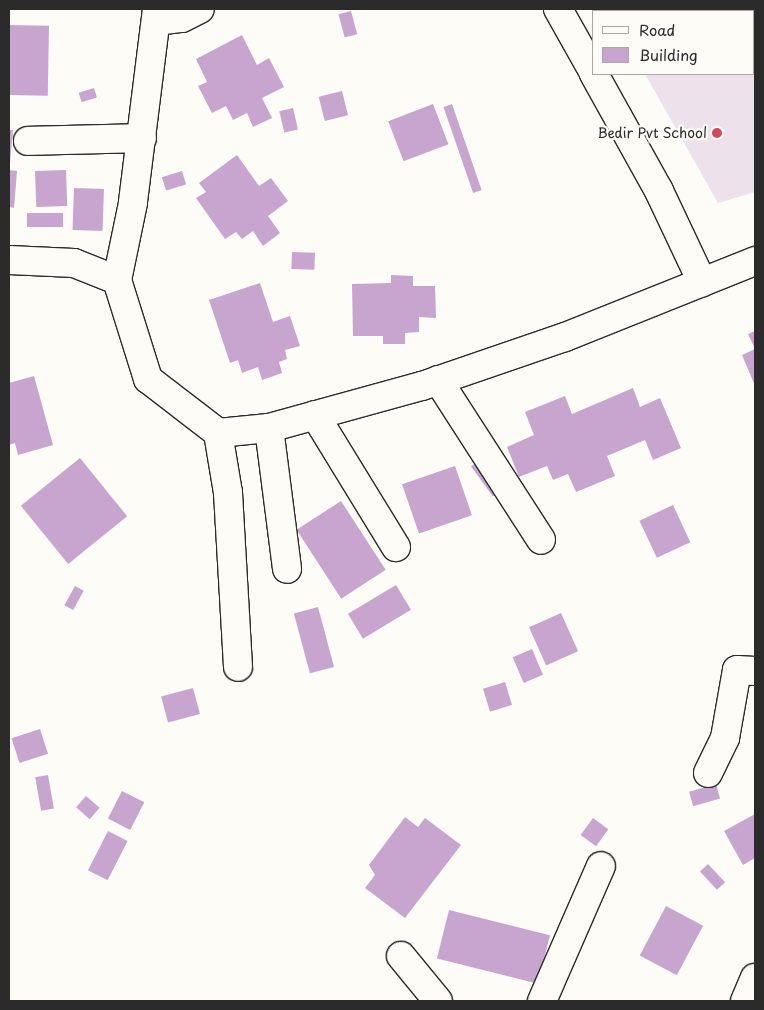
<!DOCTYPE html>
<html>
<head>
<meta charset="utf-8">
<style>
  body { margin:0 }
  #map { position:relative; width:764px; height:1010px; overflow:hidden; background:#fdfcf7; font-family:"Playpen Sans",sans-serif }
  div>[style] { position:absolute }
  .built>* { inset:0; background:#ede2eb }
  .building>* { inset:0; background:#c7a5cf; transform-origin:0 0 }
  .roads { filter:drop-shadow(1px 0 #2b2b2b) drop-shadow(-1px 0 #2b2b2b) drop-shadow(0 1px #2b2b2b) drop-shadow(0 -1px #2b2b2b) }
  .minor>* { height:28px; margin:-14px; padding:0 14px; transform-origin:14px; border-radius:14px; background:#fdfcf7 }
  .dots>* { width:14px; height:14px; translate:-50% -50%; box-sizing:border-box; border:2px solid #fdfcf7; border-radius:50% }
  span { translate:-50% -50%; white-space:nowrap; text-align:center; line-height:1.15; -webkit-text-stroke:4.5px #fdfcf7; paint-order:stroke }
  .poi-label { font-size:14px; color:#2b2b2b }
  .right { translate:-100% -50%; text-align:right }
  .frame { position:absolute; inset:0; border:10px solid #2b2b2b; pointer-events:none }
  .legend { position:absolute; left:592px; top:10px; width:162px; height:65px; box-sizing:border-box; background:#fdfcf7; border:1px solid #a9a8a5; margin:0; padding:6px 9px; list-style:none; font-size:15px; color:#2b2b2b }
  .legend li { display:flex; align-items:center; gap:10px; height:25px }
  .legend b { width:25px; border:1px solid #a9a8a5 }
</style>
</head>
<body>
<div id="map">
  <div class="built">
    <i style="clip-path:polygon(609px 9px,755px 9px,755px 192px,718px 203px,645px 74px,753px 74px,753px 11px)"></i>
  </div>
  <div class="building">
    <i style="left:351px;top:11px;width:24px;height:13px;rotate:75deg"></i>
    <i style="left:9px;top:25px;width:40px;height:70px;rotate:1deg"></i>
    <i style="clip-path:polygon(242px 35px,257px 65px,269px 58px,284px 87px,262px 98px,272px 118px,253px 127px,247px 113px,233px 120px,226px 106px,212px 113px,198px 86px,207px 82px,196px 59px)"></i>
    <i style="left:94px;top:88px;width:10px;height:16px;rotate:73deg"></i>
    <i style="left:342px;top:91px;width:25px;height:24px;rotate:76deg"></i>
    <i style="left:433px;top:104px;width:43px;height:48px;rotate:69deg"></i>
    <i style="left:452px;top:104px;width:91px;height:9px;rotate:71deg"></i>
    <i style="left:293px;top:108px;width:22px;height:14px;rotate:77deg"></i>
    <i style="clip-path:polygon(9px 130px,13px 130px,10px 163px,9px 163px)"></i>
    <i style="clip-path:polygon(237px 155px,259px 186px,271px 178px,288px 201px,268px 216px,280px 233px,263px 246px,253px 231px,242px 239px,236px 232px,225px 239px,196px 198px,206px 192px,199px 183px)"></i>
    <i style="clip-path:polygon(9px 170px,17px 171px,14px 208px,9px 207px)"></i>
    <i style="left:66px;top:170px;width:36px;height:31px;rotate:88deg"></i>
    <i style="left:182px;top:171px;width:14px;height:21px;rotate:73deg"></i>
    <i style="left:74px;top:188px;width:30px;height:42px;rotate:2deg"></i>
    <i style="left:27px;top:213px;width:36px;height:14px"></i>
    <i style="left:292px;top:252px;width:23px;height:17px;rotate:2deg"></i>
    <i style="clip-path:polygon(391px 275px,413px 276px,413px 286px,435px 286px,436px 318px,419px 317px,419px 332px,405px 333px,405px 344px,383px 344px,383px 336px,353px 336px,352px 284px,391px 283px)"></i>
    <i style="clip-path:polygon(260px 283px,273px 322px,290px 316px,300px 346px,285px 350px,287px 359px,279px 362px,282px 373px,262px 380px,258px 367px,242px 373px,238px 360px,230px 363px,209px 300px)"></i>
    <i style="clip-path:polygon(755px 331px,755px 386px,742px 355px,755px 349px,748px 334px)"></i>
    <i style="clip-path:polygon(34px 376px,53px 445px,18px 455px,15px 443px,9px 445px,9px 383px)"></i>
    <i style="clip-path:polygon(633px 388px,640px 407px,660px 398px,681px 448px,653px 460px,645px 440px,607px 456px,615px 476px,576px 492px,568px 474px,553px 480px,547px 466px,519px 477px,507px 447px,534px 435px,525px 412px,565px 396px,572px 414px)"></i>
    <i style="left:80px;top:458px;width:75px;height:76px;rotate:51deg"></i>
    <i style="left:480px;top:460px;width:37px;height:11px;rotate:54deg"></i>
    <i style="left:455px;top:466px;width:52px;height:56px;rotate:71deg"></i>
    <i style="left:341px;top:501px;width:82px;height:53px;rotate:57deg"></i>
    <i style="left:673px;top:505px;width:41px;height:37px;rotate:65deg"></i>
    <i style="left:396px;top:585px;width:29px;height:56px;rotate:59deg"></i>
    <i style="left:75px;top:586px;width:10px;height:22px;rotate:29deg"></i>
    <i style="left:318px;top:607px;width:62px;height:25px;rotate:75deg"></i>
    <i style="left:561px;top:613px;width:42px;height:35px;rotate:66deg"></i>
    <i style="left:532px;top:649px;width:28px;height:21px;rotate:67deg"></i>
    <i style="left:505px;top:682px;width:24px;height:23px;rotate:73deg"></i>
    <i style="left:193px;top:688px;width:27px;height:33px;rotate:75deg"></i>
    <i style="left:40px;top:729px;width:26px;height:30px;rotate:72deg"></i>
    <i style="left:48px;top:775px;width:34px;height:13px;rotate:80deg"></i>
    <i style="left:716px;top:784px;width:15px;height:28px;rotate:74deg"></i>
    <i style="left:122px;top:791px;width:25px;height:31px;rotate:27deg"></i>
    <i style="left:86px;top:796px;width:18px;height:15px;rotate:41deg"></i>
    <i style="clip-path:polygon(755px 814px,755px 858px,743px 865px,724px 831px)"></i>
    <i style="clip-path:polygon(405px 817px,418px 827px,425px 818px,461px 845px,405px 918px,365px 888px,375px 875px,369px 865px)"></i>
    <i style="left:593px;top:818px;width:19px;height:21px;rotate:36deg"></i>
    <i style="left:108px;top:831px;width:22px;height:44px;rotate:27deg"></i>
    <i style="left:708px;top:864px;width:25px;height:11px;rotate:47deg"></i>
    <i style="left:666px;top:906px;width:42px;height:56px;rotate:28deg"></i>
    <i style="left:449px;top:910px;width:104px;height:50px;rotate:14deg"></i>
  </div>
  <div class="roads">
    <div class="minor">
      <i style="left:157px;top:9px;width:195px;rotate:97.1deg"></i>
      <i style="left:133px;top:203px;width:79px;rotate:101.7deg"></i>
      <i style="left:117px;top:280px;width:104px;rotate:72.6deg"></i>
      <i style="left:148px;top:379px;width:88px;rotate:37.6deg"></i>
      <i style="left:218px;top:433px;width:51px;rotate:-5.6deg"></i>
      <i style="left:269px;top:428px;width:159px;rotate:-15.4deg"></i>
      <i style="left:422px;top:386px;width:151px;rotate:-18.9deg"></i>
      <i style="left:565px;top:337px;width:205px;rotate:-21.8deg"></i>
      <i style="left:558px;top:9px;width:71px;rotate:60.6deg"></i>
      <i style="left:156px;top:21px;width:26px;rotate:-7deg"></i>
      <i style="left:182px;top:18px;width:20px;rotate:-27deg"></i>
      <i style="left:594px;top:74px;width:134px;rotate:60.9deg"></i>
      <i style="left:659px;top:191px;width:101px;rotate:64.7deg"></i>
      <i style="left:28px;top:141px;width:114px;rotate:-1.5deg"></i>
      <i style="left:9px;top:260px;width:65px;rotate:2.6deg"></i>
      <i style="left:74px;top:263px;width:46px;rotate:21.6deg"></i>
      <i style="left:438px;top:380px;width:190px;rotate:57.2deg"></i>
      <i style="left:315px;top:415px;width:155px;rotate:58.5deg"></i>
      <i style="left:269px;top:428px;width:142px;rotate:82.7deg"></i>
      <i style="left:218px;top:433px;width:61px;rotate:80.5deg"></i>
      <i style="left:228px;top:493px;width:174px;rotate:86.7deg"></i>
      <i style="left:708px;top:773px;width:39px;rotate:-64deg"></i>
      <i style="left:725px;top:738px;width:69px;rotate:-80deg"></i>
      <i style="left:737px;top:670px;width:18px;rotate:3deg"></i>
      <i style="left:401px;top:956px;width:58px;rotate:50.6deg"></i>
      <i style="left:542px;top:1001px;width:147px;rotate:-66.4deg"></i>
      <i style="left:745px;top:1001px;width:25px;rotate:-67deg"></i>
    </div>
  </div>
  <div class="dots">
    <i style="left:717px;top:133px;background:#d1495b"></i>
  </div>
  <div class="poi-label">
    <span class="right" style="left:707px;top:133px">Bedir Pvt School</span>
  </div>
  <div class="frame"></div>
  <ul class="legend">
  <li><b style="height:6px;background:#fdfcf7"></b>Road</li>
  <li><b style="height:14px;background:#c7a5cf"></b>Building</li>
  </ul>
</div>
</body>
</html>
